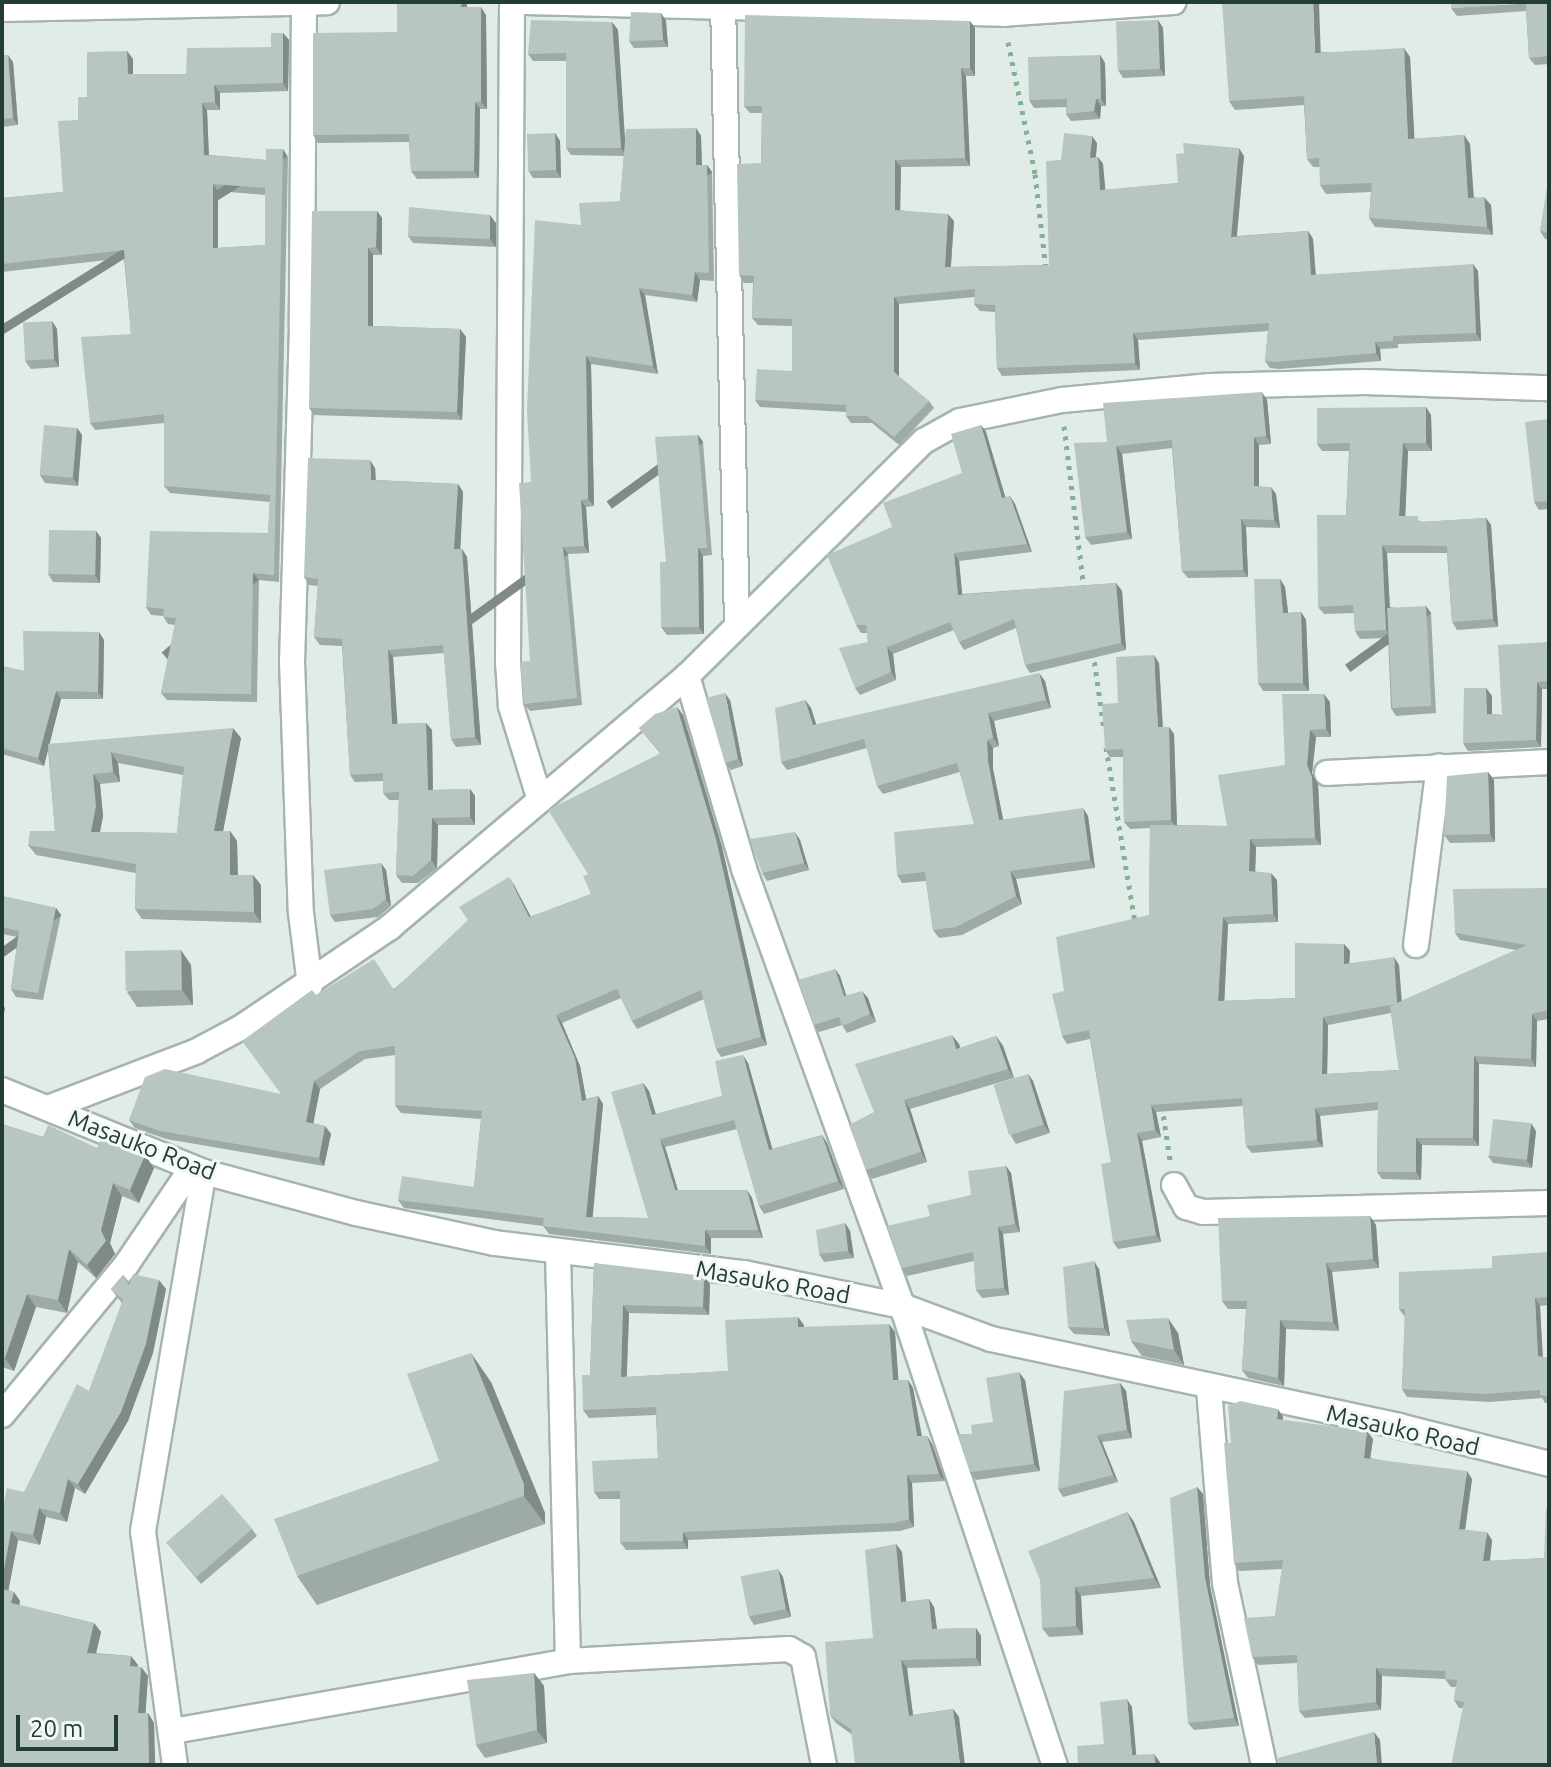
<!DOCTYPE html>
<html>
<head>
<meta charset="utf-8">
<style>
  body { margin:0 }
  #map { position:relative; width:1551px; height:1767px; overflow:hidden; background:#e2ece6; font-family:Ubuntu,sans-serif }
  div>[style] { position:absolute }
  .path>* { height:5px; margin-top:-2.5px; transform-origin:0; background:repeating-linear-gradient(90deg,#83af9c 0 4px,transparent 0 10px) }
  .roads { filter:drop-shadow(2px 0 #a5b4ac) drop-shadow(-2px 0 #a5b4ac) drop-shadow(0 2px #a5b4ac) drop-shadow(0 -2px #a5b4ac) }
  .street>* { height:24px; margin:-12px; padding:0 12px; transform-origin:12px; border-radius:12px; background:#fff }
  .wall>* { inset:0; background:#9daba4 }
  .shaded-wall>* { inset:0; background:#808b86; transform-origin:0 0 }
  .building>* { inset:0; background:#b7c7bf; transform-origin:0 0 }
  span { translate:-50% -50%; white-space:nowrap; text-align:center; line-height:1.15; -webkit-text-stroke:6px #f3f8f5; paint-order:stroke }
  .street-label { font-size:24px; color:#223d32 }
  .frame { position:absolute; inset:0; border:4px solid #223d32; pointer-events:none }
  .scale { position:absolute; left:16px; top:1715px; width:102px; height:36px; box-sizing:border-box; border:4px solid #223d32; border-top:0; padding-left:10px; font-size:24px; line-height:28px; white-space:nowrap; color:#223d32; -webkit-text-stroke:6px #f3f8f5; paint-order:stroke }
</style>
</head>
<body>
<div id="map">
  <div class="path">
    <i style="left:1008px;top:42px;width:135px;rotate:78.4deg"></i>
    <i style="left:1035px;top:174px;width:96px;rotate:83.4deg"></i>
    <i style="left:1064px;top:426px;width:165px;rotate:83deg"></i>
    <i style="left:1093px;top:652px;width:78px;rotate:81.9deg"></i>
    <i style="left:1106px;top:747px;width:177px;rotate:80.6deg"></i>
    <i style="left:1162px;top:1106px;width:55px;rotate:81.6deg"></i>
  </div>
  <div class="roads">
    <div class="street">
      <i style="left:304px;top:2px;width:324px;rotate:90.4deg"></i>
      <i style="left:302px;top:326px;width:335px;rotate:91.7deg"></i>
      <i style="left:292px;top:661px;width:252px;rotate:88deg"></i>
      <i style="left:301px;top:913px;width:73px;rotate:82.9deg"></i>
      <i style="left:512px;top:2px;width:660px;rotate:90.35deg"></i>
      <i style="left:508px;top:662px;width:44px;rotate:86.1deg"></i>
      <i style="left:511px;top:706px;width:98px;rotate:72.9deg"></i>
      <i style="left:525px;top:2px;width:478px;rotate:1.4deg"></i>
      <i style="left:1003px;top:14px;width:171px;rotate:-4deg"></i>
      <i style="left:723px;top:2px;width:623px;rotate:88.71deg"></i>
      <i style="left:2px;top:9px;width:325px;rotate:-1.2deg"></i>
      <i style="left:687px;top:676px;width:201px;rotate:73.5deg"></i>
      <i style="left:744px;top:869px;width:465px;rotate:70.1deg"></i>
      <i style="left:902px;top:1306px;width:484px;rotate:71.6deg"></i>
      <i style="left:1327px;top:773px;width:222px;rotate:-2.8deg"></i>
      <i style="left:1416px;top:945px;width:180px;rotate:-82.7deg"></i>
      <i style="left:2px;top:1090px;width:218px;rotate:22.1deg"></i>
      <i style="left:204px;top:1172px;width:157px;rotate:15.1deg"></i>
      <i style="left:356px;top:1213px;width:142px;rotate:12.2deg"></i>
      <i style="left:495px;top:1243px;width:251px;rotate:6.9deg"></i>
      <i style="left:744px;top:1273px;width:161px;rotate:11.8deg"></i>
      <i style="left:902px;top:1306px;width:95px;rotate:20.3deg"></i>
      <i style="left:991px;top:1339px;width:417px;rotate:12deg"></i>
      <i style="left:1399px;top:1426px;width:155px;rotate:14.2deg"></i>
      <i style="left:48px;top:1108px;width:160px;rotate:-20.9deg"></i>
      <i style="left:197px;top:1051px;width:51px;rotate:-28.1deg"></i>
      <i style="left:242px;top:1027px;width:179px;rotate:-34deg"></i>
      <i style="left:390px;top:927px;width:389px;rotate:-40.2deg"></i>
      <i style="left:687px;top:676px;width:334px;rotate:-44.8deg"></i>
      <i style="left:924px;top:441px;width:41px;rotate:-29.1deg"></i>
      <i style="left:960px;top:421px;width:104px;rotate:-11.6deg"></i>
      <i style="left:1062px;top:400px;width:149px;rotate:-5.4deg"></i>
      <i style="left:1210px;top:386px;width:154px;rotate:-1.5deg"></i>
      <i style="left:1364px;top:382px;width:185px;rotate:1.9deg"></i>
      <i style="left:1174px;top:1185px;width:25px;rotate:61deg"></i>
      <i style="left:1186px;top:1207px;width:18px;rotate:16deg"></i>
      <i style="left:1203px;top:1212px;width:346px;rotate:-1.5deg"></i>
      <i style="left:1209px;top:1389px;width:195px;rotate:85.3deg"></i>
      <i style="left:1225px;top:1583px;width:186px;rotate:77.9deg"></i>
      <i style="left:2px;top:1415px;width:195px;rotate:-50.4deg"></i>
      <i style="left:126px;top:1265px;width:117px;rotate:-55.8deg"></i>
      <i style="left:568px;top:1661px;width:221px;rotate:-3.1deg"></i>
      <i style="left:789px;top:1649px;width:16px;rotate:30deg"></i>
      <i style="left:803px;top:1657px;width:110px;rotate:79deg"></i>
      <i style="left:173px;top:1731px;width:401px;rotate:-10deg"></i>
      <i style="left:568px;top:1661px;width:409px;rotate:-91.4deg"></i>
      <i style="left:175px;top:1765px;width:236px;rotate:-97.8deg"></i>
      <i style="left:143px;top:1531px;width:364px;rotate:-80.4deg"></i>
    </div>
  </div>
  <div class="wall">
    <i style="clip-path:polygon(397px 2px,467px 2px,467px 7px,486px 15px,487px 109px,480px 109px,479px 178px,417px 179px,411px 171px,409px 142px,318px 143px,313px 135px,397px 32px)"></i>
    <i style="clip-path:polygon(1549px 2px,1549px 64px,1535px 65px,1529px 58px,1526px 11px,1457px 16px,1451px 8px)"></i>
    <i style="clip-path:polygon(661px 13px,666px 21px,668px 47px,634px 48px,629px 41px)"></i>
    <i style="clip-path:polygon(1158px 20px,1163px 28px,1165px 76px,1123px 78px,1118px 70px)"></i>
    <i style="clip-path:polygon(970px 21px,975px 28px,975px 76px,966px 76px,970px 166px,901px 167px,900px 210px,954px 221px,951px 267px,1049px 265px,1061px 160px,1097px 143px,1096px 157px,1098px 157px,1103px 164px,1105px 190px,1178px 183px,1244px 156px,1237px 236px,1308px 231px,1313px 239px,1316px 275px,1478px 271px,1481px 341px,1398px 344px,1398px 348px,1380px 349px,1381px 361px,1279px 369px,1270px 368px,1265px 361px,1268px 331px,1138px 340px,1140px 370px,1002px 376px,997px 368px,995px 312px,980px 311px,974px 304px,975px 297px,899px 304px,899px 377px,929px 401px,934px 408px,899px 445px,872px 423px,851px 423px,846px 416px,846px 412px,760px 407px,755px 400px,792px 371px,792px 326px,758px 325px,752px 318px,753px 283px,744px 283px,739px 275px,761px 163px,762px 113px,750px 113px,744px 106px)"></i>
    <i style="clip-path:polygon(612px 22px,618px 30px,625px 139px,696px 128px,701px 136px,702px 165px,707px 165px,712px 172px,714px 281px,700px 280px,697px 302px,645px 295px,658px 374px,591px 364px,594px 506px,586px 507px,589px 553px,568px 554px,582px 705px,530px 711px,524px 704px,530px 661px,531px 482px,581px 225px,620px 201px,624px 156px,571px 155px,566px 148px,566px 61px,533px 61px,528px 54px)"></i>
    <i style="clip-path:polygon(evenodd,283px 33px,289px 40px,288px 91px,220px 93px,220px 110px,207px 110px,209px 155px,266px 160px,288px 157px,279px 582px,259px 580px,257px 702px,167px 700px,161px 693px,175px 625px,168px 624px,163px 616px,151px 615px,146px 607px,268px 533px,270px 502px,170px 493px,164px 486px,164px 423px,95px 430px,90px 423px,131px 334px,124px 258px,2px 272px,2px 198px,63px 192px,78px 120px,87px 97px,127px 51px,133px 59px,133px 74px,186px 74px,271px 47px,283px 33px,218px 191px,265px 195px,265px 245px,218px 248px,218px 191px)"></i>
    <i style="clip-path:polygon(1321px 52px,1410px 57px,1414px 139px,1464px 135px,1470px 144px,1474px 197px,1491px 205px,1493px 235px,1375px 227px,1369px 218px,1371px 192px,1326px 194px,1320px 185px,1320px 167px,1313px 167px,1307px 159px,1304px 105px,1235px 110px,1229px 101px)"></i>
    <i style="clip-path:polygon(2px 55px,13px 62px,18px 125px,2px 127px)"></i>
    <i style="clip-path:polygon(1100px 55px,1105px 63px,1106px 106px,1101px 106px,1100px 119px,1071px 121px,1066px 114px,1066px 107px,1034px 108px,1029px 100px)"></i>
    <i style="clip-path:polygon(555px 133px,560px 141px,561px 178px,533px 178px,528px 170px)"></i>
    <i style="clip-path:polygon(1549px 181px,1549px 240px,1545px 239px,1540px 231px)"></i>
    <i style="clip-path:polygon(377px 211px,382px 218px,382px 255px,373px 255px,373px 326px,460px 329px,466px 337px,462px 420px,314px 415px,309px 408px)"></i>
    <i style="clip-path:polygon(496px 223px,496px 247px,413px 243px,408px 236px)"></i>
    <i style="clip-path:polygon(52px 321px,57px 329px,59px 367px,31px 369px,25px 361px)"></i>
    <i style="clip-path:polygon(1267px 400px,1271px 444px,1259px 445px,1259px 486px,1276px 494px,1280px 528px,1246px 527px,1248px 577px,1188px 578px,1182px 571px,1172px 448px,1122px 454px,1132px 539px,1091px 545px,1085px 537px,1107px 442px)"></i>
    <i style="clip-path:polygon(1426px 407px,1431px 415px,1432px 451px,1408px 451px,1405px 516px,1422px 522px,1486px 518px,1491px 525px,1498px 627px,1457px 630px,1452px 622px,1447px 553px,1387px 553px,1390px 607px,1431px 613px,1436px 713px,1396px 716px,1391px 708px,1388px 638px,1360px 639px,1355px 631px,1354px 613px,1324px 614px,1318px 607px,1346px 515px,1349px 451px,1322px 451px,1317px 444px)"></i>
    <i style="clip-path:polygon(1549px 419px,1549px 509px,1539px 510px,1534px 502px)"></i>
    <i style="clip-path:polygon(981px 425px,986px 432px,1005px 498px,1010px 496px,1015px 504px,1032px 552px,959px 561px,962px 594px,1116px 583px,1122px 591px,1126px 650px,1030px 673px,1025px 665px,1016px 628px,964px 650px,959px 642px,954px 630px,893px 654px,896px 680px,860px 695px,855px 688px,868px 642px,867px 633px,861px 633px,856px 625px,892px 527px,962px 473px)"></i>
    <i style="clip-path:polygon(77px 428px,82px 435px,78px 486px,45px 483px,40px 475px)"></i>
    <i style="clip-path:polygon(698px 435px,703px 442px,712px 555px,703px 556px,704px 634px,667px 635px,661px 627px,666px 562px)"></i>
    <i style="clip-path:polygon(375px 468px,376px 480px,458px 484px,463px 492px,460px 549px,462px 549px,467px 557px,481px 745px,456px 747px,451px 739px,444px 653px,393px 657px,397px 724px,426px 723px,432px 730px,433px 790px,470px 789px,475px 796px,475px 825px,438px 825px,437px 868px,418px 883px,402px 883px,396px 875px,399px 800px,389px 800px,383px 793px,383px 781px,355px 782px,350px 775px,342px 646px,320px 645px,314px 637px,318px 586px,309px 585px,304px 577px)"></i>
    <i style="clip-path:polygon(96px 531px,101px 538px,100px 583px,53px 582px,48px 574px)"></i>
    <i style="clip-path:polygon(1280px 579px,1285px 587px,1288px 613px,1301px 612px,1306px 620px,1309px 691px,1263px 691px,1258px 683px)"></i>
    <i style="clip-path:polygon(evenodd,104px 640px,103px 699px,61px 699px,49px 744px,241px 738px,223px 831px,230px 831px,237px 841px,238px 875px,253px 875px,261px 885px,261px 923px,142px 919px,135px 909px,136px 873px,36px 855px,28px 845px,55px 831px,48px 749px,44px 766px,2px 754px,2px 666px,24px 671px,104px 640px,118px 763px,183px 775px,177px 833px,100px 832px,103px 816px,100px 784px,120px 782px,118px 763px)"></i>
    <i style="clip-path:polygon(1549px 642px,1549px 689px,1542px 689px,1541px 747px,1468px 751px,1463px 743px,1486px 688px,1492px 696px,1492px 714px,1502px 715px)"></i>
    <i style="clip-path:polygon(evenodd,1159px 663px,1163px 727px,1174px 734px,1177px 825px,1227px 826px,1285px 765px,1330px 702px,1331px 737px,1316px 737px,1312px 773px,1318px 784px,1321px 845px,1256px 847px,1255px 871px,1277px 880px,1278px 922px,1228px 924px,1224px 1001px,1295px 998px,1344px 944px,1350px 951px,1349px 963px,1399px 965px,1402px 1001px,1516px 950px,1460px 940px,1455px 933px,1549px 888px,1549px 1019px,1537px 1021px,1536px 1067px,1479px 1064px,1479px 1146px,1422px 1145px,1421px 1180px,1382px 1179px,1377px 1172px,1378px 1110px,1320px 1116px,1323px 1147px,1252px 1153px,1246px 1146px,1243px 1106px,1156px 1112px,1161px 1137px,1142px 1141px,1161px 1242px,1118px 1249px,1113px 1242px,1111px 1162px,1090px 1039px,1067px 1044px,1062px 1036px,1064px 991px,1149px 915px,1150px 828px,1130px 829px,1124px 822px,1123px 757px,1110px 757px,1105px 750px,1118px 703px,1159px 663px,1391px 1013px,1399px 1070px,1327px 1074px,1328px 1025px,1391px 1013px)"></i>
    <i style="clip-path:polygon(1045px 681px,1051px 708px,994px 721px,999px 746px,993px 748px,993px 769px,1003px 820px,1088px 816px,1095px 868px,1016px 879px,1022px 904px,962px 935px,939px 938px,933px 930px,926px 881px,902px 883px,897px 875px,974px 824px,960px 772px,883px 794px,877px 786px,867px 748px,787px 770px,781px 762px,805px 700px,811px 708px,816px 725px)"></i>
    <i style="clip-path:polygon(730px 700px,743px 766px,731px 770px,725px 763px)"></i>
    <i style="clip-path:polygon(677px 707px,683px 715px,722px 847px,767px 1045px,721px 1057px,716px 1049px,704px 999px,637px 1029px,632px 1021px,621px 998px,562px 1023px,580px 1066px,586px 1099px,598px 1096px,603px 1104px,592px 1217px,648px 1218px,643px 1083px,649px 1091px,656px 1114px,722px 1096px,748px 1063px,772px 1149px,822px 1135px,827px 1143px,844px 1189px,764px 1214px,759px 1206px,737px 1129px,665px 1147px,678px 1190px,747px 1190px,752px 1198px,763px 1238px,711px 1238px,711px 1254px,549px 1234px,543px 1226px,404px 1208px,398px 1200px,474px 1187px,481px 1119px,401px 1113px,395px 1105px,395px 1055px,365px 1059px,320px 1089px,313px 1123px,325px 1126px,331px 1134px,324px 1166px,166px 1139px,135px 1128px,129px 1120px,281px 1094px,316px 995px,394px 989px,514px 885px,531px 917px,591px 894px,588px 874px,660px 753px,639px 728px)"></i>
    <i style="clip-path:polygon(1488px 772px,1494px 780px,1495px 842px,1450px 843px,1444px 835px)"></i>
    <i style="clip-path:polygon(800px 840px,809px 870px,767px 881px,762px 873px)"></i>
    <i style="clip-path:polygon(386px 870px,391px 906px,378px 917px,335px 922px,330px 915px)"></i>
    <i style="clip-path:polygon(2px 896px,56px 908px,61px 915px,43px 1000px,16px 997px,11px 989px,18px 937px,2px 934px)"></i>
    <i style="clip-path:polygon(191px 965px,193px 1005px,137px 1007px,127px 992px)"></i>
    <i style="clip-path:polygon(835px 969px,840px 976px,846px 996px,868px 998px,876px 1022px,847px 1033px,842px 1025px,819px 1032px,814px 1025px)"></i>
    <i style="clip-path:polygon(996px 1036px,1003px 1046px,1014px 1078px,910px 1109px,927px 1162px,872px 1179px,866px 1170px,874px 1112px,959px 1044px,960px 1048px)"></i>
    <i style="clip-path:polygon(1028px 1074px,1033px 1081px,1050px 1133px,1016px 1144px,1011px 1136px)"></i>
    <i style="clip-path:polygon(2px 1124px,43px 1137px,97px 1148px,154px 1168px,139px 1203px,122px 1196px,110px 1243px,115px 1254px,96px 1278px,78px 1262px,67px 1313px,36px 1307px,14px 1371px,2px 1367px)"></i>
    <i style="clip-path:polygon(1536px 1131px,1532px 1168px,1493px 1163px,1488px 1156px)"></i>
    <i style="clip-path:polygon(1006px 1166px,1011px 1173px,1020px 1232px,1003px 1234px,1009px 1295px,982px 1298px,976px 1290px,974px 1261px,907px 1276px,902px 1268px,930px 1216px,971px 1195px)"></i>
    <i style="clip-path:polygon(845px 1223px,850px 1231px,854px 1258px,824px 1262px,819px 1254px)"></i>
    <i style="clip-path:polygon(1376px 1225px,1379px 1268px,1332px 1272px,1339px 1331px,1286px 1329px,1284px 1386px,1248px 1378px,1242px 1370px,1246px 1309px,1228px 1309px,1222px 1301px)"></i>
    <i style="clip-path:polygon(1549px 1252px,1549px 1305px,1540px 1306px,1543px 1357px,1549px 1358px,1549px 1403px,1545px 1403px,1542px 1398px,1489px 1402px,1407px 1397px,1402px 1389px,1405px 1317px,1399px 1309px,1492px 1268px)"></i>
    <i style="clip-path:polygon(594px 1263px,710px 1284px,709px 1315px,629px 1313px,627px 1377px,728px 1371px,804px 1325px,804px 1327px,895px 1332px,898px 1380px,908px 1380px,913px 1388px,922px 1436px,927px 1436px,932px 1444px,945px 1481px,912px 1483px,914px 1527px,900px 1531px,688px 1540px,688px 1549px,626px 1550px,620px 1542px,620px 1499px,599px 1499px,594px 1492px,658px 1458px,656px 1415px,589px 1418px,583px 1410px,590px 1375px)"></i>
    <i style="clip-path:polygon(1099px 1269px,1110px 1336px,1074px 1334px,1068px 1327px)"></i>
    <i style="clip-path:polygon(123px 1275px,130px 1283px,166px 1289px,153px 1353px,128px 1421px,85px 1494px,75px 1488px,67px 1522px,46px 1517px,40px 1545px,18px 1540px,8px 1590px,14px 1592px,20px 1601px,19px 1605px,94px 1623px,101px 1632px,96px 1653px,131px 1656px,138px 1667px,141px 1667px,148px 1676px,145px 1713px,148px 1713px,154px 1723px,155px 1765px,2px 1765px,4px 1503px,24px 1492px,89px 1391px,122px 1303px,111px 1289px)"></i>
    <i style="clip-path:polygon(1178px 1333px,1184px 1365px,1142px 1356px,1131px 1341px)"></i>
    <i style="clip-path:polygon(1025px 1380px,1040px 1471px,976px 1480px,970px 1472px,972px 1434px,993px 1422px)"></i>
    <i style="clip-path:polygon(491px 1382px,545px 1513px,545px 1524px,317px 1605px,297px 1576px,439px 1461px)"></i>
    <i style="clip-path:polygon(1120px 1383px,1126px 1391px,1132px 1438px,1102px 1442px,1118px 1482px,1063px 1497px,1058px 1489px)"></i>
    <i style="clip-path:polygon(1283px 1417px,1283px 1420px,1373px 1439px,1370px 1458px,1472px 1479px,1465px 1530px,1492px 1540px,1490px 1561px,1544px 1558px,1549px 1765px,1462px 1708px,1459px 1708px,1454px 1700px,1456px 1687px,1451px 1687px,1445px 1679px,1382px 1676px,1381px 1710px,1305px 1718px,1299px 1711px,1297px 1663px,1258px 1665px,1252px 1657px,1275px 1616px,1282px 1569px,1239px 1571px,1234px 1563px,1231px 1443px)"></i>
    <i style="clip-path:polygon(1197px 1487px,1203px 1494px,1210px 1586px,1239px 1726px,1194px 1730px,1188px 1723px)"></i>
    <i style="clip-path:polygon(1127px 1512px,1134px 1522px,1161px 1588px,1081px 1596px,1083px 1635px,1049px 1637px,1042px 1628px)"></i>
    <i style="clip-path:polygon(252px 1529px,257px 1536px,201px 1584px,166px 1542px)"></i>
    <i style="clip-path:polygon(896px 1544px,902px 1552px,906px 1602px,929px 1599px,934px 1607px,937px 1629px,976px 1628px,981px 1636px,981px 1666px,907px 1668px,913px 1715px,953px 1709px,959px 1717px,851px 1734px,836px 1723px,830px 1715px,873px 1638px)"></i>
    <i style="clip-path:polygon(783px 1577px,791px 1617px,754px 1625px,749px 1617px)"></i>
    <i style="clip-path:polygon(534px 1673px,544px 1686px,547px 1743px,485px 1758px,476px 1745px)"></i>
  </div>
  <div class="shaded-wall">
    <i style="clip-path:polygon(462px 2px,467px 2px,467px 15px,461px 7px)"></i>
    <i style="clip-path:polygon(1313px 2px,1319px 2px,1321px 61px,1315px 53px)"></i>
    <i style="clip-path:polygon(481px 7px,486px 15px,487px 109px,481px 102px)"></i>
    <i style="clip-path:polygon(661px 13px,666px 21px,668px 47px,663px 40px)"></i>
    <i style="clip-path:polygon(1158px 20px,1163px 28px,1165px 76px,1160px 69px)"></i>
    <i style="clip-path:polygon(970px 21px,975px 28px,975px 76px,970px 68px)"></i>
    <i style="clip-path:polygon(612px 22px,618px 30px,626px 156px,621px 148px)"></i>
    <i style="clip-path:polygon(283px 33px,289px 40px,288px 91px,283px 83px)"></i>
    <i style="clip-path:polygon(1404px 48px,1410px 57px,1415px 148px,1408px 139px)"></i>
    <i style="clip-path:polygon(127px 51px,133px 59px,133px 81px,128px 74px)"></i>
    <i style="clip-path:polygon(8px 55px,13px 62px,18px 125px,13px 118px)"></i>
    <i style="clip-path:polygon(1100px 55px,1105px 63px,1106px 106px,1101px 99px)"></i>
    <i style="clip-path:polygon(961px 68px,966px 76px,970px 166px,965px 158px)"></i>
    <i style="clip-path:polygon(214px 85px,220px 93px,220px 110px,215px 102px)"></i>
    <i style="clip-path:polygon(1096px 99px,1101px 106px,1100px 119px,1094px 111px)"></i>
    <i style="clip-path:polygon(475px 102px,480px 109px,479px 178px,474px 171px)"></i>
    <i style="clip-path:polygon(202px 103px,207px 110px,209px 162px,204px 155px)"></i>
    <i style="clip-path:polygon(696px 128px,701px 136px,702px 173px,696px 165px)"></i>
    <i style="clip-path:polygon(555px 133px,560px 141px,561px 178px,556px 170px)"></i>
    <i style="clip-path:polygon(1464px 135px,1470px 144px,1474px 206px,1468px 198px)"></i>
    <i style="clip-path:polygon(1092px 136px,1097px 143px,1095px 165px,1090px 158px)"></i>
    <i style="clip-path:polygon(1239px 148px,1244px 156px,1236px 244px,1231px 237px)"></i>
    <i style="left:283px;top:149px;width:9px;height:426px;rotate:58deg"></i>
    <i style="clip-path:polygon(1098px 157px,1103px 164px,1106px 197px,1100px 190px)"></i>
    <i style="clip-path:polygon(895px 160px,901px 167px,900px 217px,895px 210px)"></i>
    <i style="left:707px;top:165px;width:9px;height:108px;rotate:54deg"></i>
    <i style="clip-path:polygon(213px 184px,218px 191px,218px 256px,213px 248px)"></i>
    <i style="clip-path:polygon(1484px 197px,1491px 205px,1493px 235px,1487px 227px)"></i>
    <i style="clip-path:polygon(377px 211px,382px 218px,382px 255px,376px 247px)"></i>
    <i style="clip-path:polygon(948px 214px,954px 221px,950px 275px,945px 267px)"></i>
    <i style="clip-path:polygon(490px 215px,496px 223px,496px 247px,490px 239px)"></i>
    <i style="clip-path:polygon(1308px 231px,1313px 239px,1316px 283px,1311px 275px)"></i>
    <i style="clip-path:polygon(368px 248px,373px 255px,373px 334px,368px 326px)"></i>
    <i style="clip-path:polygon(1473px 264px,1478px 271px,1481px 341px,1476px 333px)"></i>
    <i style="clip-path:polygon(695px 272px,700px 280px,697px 302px,692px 295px)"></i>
    <i style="clip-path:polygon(639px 288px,645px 295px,658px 374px,653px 366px)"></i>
    <i style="clip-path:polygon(894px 297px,899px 304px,899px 380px,894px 372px)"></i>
    <i style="clip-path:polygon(52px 321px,57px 329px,59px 367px,54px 359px)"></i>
    <i style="clip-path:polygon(460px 329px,466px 337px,462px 420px,457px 412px)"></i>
    <i style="clip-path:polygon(1133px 333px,1138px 340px,1140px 370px,1135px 363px)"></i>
    <i style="clip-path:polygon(1375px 342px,1380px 349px,1381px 361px,1376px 353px)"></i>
    <i style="clip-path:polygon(586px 356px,591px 364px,594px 506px,588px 499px)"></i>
    <i style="clip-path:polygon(1262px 392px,1267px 400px,1271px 444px,1266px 436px)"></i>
    <i style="clip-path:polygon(1426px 407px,1431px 415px,1432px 451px,1426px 443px)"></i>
    <i style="clip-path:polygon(981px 425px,986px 432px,1008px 506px,1002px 498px)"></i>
    <i style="clip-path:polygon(77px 428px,82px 435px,78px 486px,73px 478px)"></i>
    <i style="left:698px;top:435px;width:9px;height:113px;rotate:54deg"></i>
    <i style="clip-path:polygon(1254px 437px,1259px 445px,1259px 494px,1254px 486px)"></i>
    <i style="clip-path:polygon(1403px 443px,1408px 451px,1405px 523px,1399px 516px)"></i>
    <i style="clip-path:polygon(1116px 446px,1122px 454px,1132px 539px,1127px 532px)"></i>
    <i style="clip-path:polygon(370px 460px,375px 468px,376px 487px,371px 480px)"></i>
    <i style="clip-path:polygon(458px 484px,463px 492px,460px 557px,454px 549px)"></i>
    <i style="clip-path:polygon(1271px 487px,1276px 494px,1280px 528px,1274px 520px)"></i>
    <i style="clip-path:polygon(1010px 496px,1015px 504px,1032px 552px,1027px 544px)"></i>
    <i style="clip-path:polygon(581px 500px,586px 507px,589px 553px,584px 546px)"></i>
    <i style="clip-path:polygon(1486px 518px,1491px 525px,1498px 627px,1493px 619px)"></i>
    <i style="clip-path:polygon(1241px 519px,1246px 527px,1248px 577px,1243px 570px)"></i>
    <i style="clip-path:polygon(96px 531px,101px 538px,100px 583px,95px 575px)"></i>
    <i style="clip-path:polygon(1382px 545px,1387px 553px,1391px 637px,1386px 630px)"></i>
    <i style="left:563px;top:547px;width:9px;height:152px;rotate:54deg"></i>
    <i style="clip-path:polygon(698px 548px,703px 556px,704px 634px,699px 627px)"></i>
    <i style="clip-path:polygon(462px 549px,467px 557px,481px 745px,475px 737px)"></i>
    <i style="clip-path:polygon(954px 553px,959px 561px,963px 602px,958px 595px)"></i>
    <i style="left:253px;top:573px;width:9px;height:121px;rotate:49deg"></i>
    <i style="clip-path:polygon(1280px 579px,1285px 587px,1289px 620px,1283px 613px)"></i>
    <i style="clip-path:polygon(1116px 583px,1122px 591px,1126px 650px,1121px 643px)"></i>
    <i style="left:1426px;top:606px;width:9px;height:100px;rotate:54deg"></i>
    <i style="clip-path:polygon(1301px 612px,1306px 620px,1309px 691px,1303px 683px)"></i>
    <i style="clip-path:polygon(99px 632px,104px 640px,103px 699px,98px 692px)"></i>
    <i style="clip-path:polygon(887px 647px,893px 654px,896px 680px,891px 672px)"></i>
    <i style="clip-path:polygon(388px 650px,393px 657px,398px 731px,392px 724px)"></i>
    <i style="clip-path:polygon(1154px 655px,1159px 663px,1163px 734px,1158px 727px)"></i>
    <i style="clip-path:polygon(1039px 673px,1045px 681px,1051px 708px,1046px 700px)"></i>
    <i style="clip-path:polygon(1537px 682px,1542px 689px,1541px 747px,1536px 740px)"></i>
    <i style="clip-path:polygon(1486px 688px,1492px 696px,1492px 722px,1487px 714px)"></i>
    <i style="clip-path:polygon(56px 691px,61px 699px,44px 766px,38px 758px)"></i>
    <i style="clip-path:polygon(725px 693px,730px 700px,743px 766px,738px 759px)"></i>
    <i style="clip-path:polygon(1324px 694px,1330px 702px,1331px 737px,1326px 729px)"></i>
    <i style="clip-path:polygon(805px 700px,811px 708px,819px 733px,813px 725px)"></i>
    <i style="clip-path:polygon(677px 707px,683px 715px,722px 847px,767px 1045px,761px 1037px)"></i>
    <i style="clip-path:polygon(988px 713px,994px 721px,999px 746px,993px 738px)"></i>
    <i style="clip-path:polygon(426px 723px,432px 730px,433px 798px,428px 790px)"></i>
    <i style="clip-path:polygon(1169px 727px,1174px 734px,1177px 828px,1171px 820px)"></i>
    <i style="clip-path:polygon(233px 728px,241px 738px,221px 842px,214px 831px)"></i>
    <i style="clip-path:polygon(1310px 730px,1316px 737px,1312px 773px,1318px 784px,1321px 845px,1315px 838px,1307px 765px)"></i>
    <i style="clip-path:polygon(987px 740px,993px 748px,993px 769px,1005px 828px,999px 820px,988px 761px)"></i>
    <i style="clip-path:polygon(111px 752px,118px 763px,120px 782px,113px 772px)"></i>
    <i style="clip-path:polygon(1488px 772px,1494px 780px,1495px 842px,1490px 834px)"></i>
    <i style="clip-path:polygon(93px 774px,100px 784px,103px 816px,98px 842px,91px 832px)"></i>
    <i style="clip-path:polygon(470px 789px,475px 796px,475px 825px,470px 817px)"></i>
    <i style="clip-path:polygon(1083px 808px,1088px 816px,1095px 868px,1090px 860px)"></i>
    <i style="clip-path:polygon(432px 818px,438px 825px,437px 868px,431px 860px)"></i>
    <i style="clip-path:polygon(230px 831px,237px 841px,238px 886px,230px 875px)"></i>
    <i style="clip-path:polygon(795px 832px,800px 840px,809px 870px,804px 863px)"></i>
    <i style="clip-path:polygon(1250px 839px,1256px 847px,1255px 878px,1249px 871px)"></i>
    <i style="clip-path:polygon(381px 863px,386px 870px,391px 906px,386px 899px)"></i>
    <i style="clip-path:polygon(1010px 871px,1016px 879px,1022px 904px,1016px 896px)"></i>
    <i style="clip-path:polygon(1271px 873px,1277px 880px,1278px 922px,1273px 914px)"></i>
    <i style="clip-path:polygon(253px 875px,261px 885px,261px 923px,254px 912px)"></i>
    <i style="clip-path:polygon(509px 877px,514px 885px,535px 925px,529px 917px)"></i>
    <i style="left:56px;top:908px;width:9px;height:87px;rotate:54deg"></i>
    <i style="clip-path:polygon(1223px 917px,1228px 924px,1224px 1009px,1218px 1001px)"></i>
    <i style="clip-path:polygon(1344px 944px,1350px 951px,1349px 971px,1344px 964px)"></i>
    <i style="clip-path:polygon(181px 950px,191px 965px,193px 1005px,182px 990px)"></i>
    <i style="clip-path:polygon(1394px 957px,1399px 965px,1402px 1011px,1397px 1003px)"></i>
    <i style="clip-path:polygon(835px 969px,840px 976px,849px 1004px,844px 996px)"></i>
    <i style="clip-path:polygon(862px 991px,868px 998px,876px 1022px,870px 1014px)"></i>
    <i style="clip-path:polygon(2px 1004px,5px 1008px,2px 1024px)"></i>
    <i style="clip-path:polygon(1532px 1014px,1537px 1021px,1536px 1067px,1531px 1059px)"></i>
    <i style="clip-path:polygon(556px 1015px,562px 1023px,580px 1066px,588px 1109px,582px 1101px)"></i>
    <i style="clip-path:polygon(1323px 1017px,1328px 1025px,1327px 1082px,1322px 1074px)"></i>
    <i style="clip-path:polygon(952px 1035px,959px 1044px,963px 1059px,956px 1049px)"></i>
    <i style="clip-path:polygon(996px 1036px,1003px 1046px,1014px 1078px,1008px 1069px)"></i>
    <i style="clip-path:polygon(743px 1055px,748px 1063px,775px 1158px,769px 1150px)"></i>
    <i style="clip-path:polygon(1474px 1056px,1479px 1064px,1479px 1146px,1473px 1138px)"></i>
    <i style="clip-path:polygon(1028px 1074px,1033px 1081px,1050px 1133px,1044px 1125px)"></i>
    <i style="clip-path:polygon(314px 1081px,320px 1089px,312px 1130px,306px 1122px)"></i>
    <i style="clip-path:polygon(643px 1083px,649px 1091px,658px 1123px,652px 1115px)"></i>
    <i style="clip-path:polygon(598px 1096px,603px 1104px,592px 1225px,586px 1217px)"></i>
    <i style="clip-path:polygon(904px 1100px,910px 1109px,927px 1162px,921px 1152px)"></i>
    <i style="clip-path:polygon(1151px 1105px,1156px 1112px,1161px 1137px,1155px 1130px)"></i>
    <i style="clip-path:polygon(1315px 1108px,1320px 1116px,1323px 1147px,1317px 1140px)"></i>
    <i style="clip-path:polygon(1531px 1123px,1536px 1131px,1532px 1168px,1527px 1161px)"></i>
    <i style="clip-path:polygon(325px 1126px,331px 1134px,324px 1166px,319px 1158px)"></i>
    <i style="clip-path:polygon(1137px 1133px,1142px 1141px,1161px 1242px,1156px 1235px)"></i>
    <i style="clip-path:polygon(822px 1135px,827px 1143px,844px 1189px,838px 1181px)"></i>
    <i style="clip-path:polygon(1416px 1138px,1422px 1145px,1421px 1180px,1416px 1172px)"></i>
    <i style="clip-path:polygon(660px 1139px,665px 1147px,680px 1198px,675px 1190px)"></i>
    <i style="clip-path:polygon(145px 1155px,154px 1168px,139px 1203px,130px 1190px)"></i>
    <i style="clip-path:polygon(1006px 1166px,1011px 1173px,1020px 1232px,1015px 1224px)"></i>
    <i style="clip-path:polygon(113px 1183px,122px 1196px,110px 1243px,115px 1254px,96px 1278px,87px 1265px,101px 1230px)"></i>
    <i style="clip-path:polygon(747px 1190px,752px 1198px,763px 1238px,758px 1230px)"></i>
    <i style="clip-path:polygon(1370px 1216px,1376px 1225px,1379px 1268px,1373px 1259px)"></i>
    <i style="clip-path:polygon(845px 1223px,850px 1231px,854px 1258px,848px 1251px)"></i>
    <i style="clip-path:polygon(998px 1227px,1003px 1234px,1009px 1295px,1004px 1288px)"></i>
    <i style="clip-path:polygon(705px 1230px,711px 1238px,711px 1254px,705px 1246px)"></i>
    <i style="clip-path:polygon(69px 1249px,78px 1262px,67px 1313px,58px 1300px)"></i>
    <i style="clip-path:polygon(1094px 1261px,1099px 1269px,1110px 1336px,1104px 1328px)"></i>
    <i style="clip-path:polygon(1326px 1263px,1332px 1272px,1339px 1331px,1333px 1322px)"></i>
    <i style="clip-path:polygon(704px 1276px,710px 1284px,709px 1315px,703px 1307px)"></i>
    <i style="clip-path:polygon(159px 1280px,166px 1289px,153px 1353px,128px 1421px,85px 1494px,78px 1484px)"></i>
    <i style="clip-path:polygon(27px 1294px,36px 1307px,14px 1371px,5px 1358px)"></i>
    <i style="clip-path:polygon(1535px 1298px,1540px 1306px,1543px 1364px,1538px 1356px)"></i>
    <i style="clip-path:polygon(623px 1305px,629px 1313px,626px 1385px,621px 1377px)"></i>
    <i style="clip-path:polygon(798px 1317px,804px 1325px,804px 1335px,798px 1327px)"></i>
    <i style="clip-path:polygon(1168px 1318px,1178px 1333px,1184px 1365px,1174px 1350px)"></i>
    <i style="clip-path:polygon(1280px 1320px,1286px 1329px,1284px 1386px,1278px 1378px)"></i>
    <i style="clip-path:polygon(889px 1324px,895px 1332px,899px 1388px,893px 1380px)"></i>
    <i style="clip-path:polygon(471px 1353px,491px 1382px,545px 1513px,545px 1524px,524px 1496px)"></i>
    <i style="clip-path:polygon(1019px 1372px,1025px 1380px,1040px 1471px,1034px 1464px)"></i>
    <i style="clip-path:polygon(908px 1380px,913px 1388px,923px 1444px,917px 1436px)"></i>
    <i style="clip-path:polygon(1120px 1383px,1126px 1391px,1132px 1438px,1127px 1430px)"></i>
    <i style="clip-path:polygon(1278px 1409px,1283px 1417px,1283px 1427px,1277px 1419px)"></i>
    <i style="clip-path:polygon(1367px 1431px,1373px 1439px,1369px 1466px,1364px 1458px)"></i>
    <i style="clip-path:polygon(1097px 1435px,1102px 1442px,1118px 1482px,1113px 1475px)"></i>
    <i style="clip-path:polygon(927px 1436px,932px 1444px,945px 1481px,939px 1474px)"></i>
    <i style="clip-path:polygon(1467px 1471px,1472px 1479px,1464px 1537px,1459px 1529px)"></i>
    <i style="clip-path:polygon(907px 1475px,912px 1483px,914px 1527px,909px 1519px)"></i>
    <i style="clip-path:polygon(68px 1479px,75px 1488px,67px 1522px,60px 1513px)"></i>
    <i style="clip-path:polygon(1197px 1487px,1203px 1494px,1210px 1586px,1239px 1726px,1234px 1718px,1205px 1578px)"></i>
    <i style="clip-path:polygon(39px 1508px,46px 1517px,40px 1545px,33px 1535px)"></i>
    <i style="clip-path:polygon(1127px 1512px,1134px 1522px,1161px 1588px,1154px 1578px)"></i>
    <i style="clip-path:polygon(11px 1531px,18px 1540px,7px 1598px,2px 1591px,2px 1580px)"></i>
    <i style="clip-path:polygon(683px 1532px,688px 1540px,688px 1549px,683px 1541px)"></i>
    <i style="clip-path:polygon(1487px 1532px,1492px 1540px,1489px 1569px,1483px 1561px)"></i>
    <i style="clip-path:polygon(896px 1544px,902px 1552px,907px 1610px,901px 1602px)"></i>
    <i style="clip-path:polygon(778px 1569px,783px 1577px,791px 1617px,786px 1609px)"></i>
    <i style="clip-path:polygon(1075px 1587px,1081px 1596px,1083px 1635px,1076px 1626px)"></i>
    <i style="clip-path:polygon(14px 1592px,20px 1601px,18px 1612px,11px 1603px)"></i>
    <i style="clip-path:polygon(929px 1599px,934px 1607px,938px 1637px,932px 1629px)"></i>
    <i style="clip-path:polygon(94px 1623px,101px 1632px,94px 1662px,87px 1653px)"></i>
    <i style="clip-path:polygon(976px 1628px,981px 1636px,981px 1666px,976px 1658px)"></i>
    <i style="clip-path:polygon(131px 1656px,138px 1665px,137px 1676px,130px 1666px)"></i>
    <i style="clip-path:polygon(901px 1660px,907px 1668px,914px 1723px,909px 1716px)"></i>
    <i style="clip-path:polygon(141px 1667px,148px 1676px,145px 1722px,138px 1713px)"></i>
    <i style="clip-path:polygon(1376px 1668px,1382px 1676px,1381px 1710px,1376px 1702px)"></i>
    <i style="clip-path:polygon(534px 1673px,544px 1686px,547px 1743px,537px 1730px)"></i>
    <i style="clip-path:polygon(1127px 1699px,1132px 1707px,1137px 1763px,1132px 1755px)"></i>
    <i style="clip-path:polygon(953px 1709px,959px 1717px,965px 1765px,960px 1765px)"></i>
    <i style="clip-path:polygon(148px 1713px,154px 1723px,155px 1765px,149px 1765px)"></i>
    <i style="clip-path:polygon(1374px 1732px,1380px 1740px,1382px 1765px,1377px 1765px)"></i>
    <i style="clip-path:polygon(1154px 1754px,1160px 1762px,1160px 1765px,1155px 1765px)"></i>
  </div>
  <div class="building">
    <i style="clip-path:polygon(397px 2px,462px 2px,461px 7px,481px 7px,481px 102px,475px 102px,474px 171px,411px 171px,409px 134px,313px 135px,313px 33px,397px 32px)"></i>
    <i style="clip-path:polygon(1222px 2px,1313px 2px,1315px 53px,1404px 48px,1408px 139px,1464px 135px,1468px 198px,1484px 197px,1487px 227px,1369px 218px,1372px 183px,1320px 185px,1319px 158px,1307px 159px,1304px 96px,1229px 101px)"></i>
    <i style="clip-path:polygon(1451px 2px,1549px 2px,1549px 56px,1529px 58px,1526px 3px,1451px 8px)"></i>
    <i style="clip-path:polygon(631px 12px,661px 13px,663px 40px,629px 41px)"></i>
    <i style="clip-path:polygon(745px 15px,970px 21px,970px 68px,961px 68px,965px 158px,895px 160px,895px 210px,948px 214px,945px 267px,1049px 265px,1046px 161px,1061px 160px,1064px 133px,1092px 136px,1090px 158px,1098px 157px,1100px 190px,1178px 183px,1176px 154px,1184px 153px,1183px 143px,1239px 148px,1231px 237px,1308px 231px,1311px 275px,1473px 264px,1476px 333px,1393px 336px,1393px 341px,1375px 342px,1376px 353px,1274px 362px,1265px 361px,1269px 323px,1133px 333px,1135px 363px,997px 368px,995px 305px,974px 304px,975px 289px,894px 297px,894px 372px,929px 401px,894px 437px,867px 416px,846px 416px,846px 405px,755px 400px,757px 369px,792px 371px,792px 319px,752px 318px,754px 276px,739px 275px,737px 164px,761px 163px,762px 106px,744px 106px)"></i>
    <i style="clip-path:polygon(531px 20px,612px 22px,621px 148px,566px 148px,566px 53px,528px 54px)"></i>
    <i style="left:1158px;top:20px;width:49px;height:42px;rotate:88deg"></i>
    <i style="clip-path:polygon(evenodd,271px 33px,283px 33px,283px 83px,214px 85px,215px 102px,202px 103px,204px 155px,266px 160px,266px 149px,283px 149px,274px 575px,253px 573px,251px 694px,161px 693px,176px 618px,163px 617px,164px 609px,146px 607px,150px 531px,268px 533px,270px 495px,164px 486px,164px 414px,90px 423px,81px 337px,131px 334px,124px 250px,2px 264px,2px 198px,63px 192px,58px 121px,78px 120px,78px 97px,87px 97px,87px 52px,127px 51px,128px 74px,186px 74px,187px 48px,271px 47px,271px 33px,213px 184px,265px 188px,265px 245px,213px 248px,213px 184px)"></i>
    <i style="clip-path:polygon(2px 55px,8px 55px,13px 118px,2px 119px)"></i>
    <i style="clip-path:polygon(1100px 55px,1101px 99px,1096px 99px,1094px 111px,1066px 114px,1067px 99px,1029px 100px,1028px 57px)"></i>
    <i style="clip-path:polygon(696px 128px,696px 165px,707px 165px,709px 273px,695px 272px,692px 295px,639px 288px,653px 366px,586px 356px,588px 499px,581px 500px,584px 546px,563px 547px,577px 698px,524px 704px,520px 662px,530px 661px,519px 483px,531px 482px,527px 410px,535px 220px,581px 225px,579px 203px,620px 201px,626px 129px)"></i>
    <i style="left:555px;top:133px;width:37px;height:28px;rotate:88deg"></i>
    <i style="clip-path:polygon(1548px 181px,1549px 232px,1540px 231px)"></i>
    <i style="clip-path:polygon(409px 207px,490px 215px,490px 239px,408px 236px)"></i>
    <i style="clip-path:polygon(312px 211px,377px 211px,376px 247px,368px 248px,368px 326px,460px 329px,457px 412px,309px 408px)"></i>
    <i style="left:52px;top:321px;width:38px;height:29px;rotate:87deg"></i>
    <i style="clip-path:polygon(1262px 392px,1266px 436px,1254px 437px,1254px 486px,1271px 487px,1274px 520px,1241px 519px,1243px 570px,1182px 571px,1172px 440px,1116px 446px,1127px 532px,1085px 537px,1074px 443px,1107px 442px,1103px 403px)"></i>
    <i style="clip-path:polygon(1426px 407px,1426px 443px,1403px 443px,1399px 516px,1418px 516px,1418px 522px,1486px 518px,1493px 619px,1452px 622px,1447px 546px,1382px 545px,1386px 630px,1355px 631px,1353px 605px,1318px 607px,1317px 515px,1346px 515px,1350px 443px,1317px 444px,1317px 408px)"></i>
    <i style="clip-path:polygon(1549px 419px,1549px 501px,1534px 502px,1525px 422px)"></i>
    <i style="left:44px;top:425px;width:33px;height:50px;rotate:5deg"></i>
    <i style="clip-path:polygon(981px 425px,1002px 498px,1010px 496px,1027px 544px,954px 553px,958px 595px,1116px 583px,1121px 643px,1025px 665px,1014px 619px,959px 642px,950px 622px,887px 647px,891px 672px,855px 688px,839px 648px,868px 642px,866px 625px,856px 625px,827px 555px,892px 527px,883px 503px,962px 473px,951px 434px)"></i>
    <i style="clip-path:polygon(698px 435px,707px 548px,698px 548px,699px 627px,661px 627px,660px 562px,666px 562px,655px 437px)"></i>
    <i style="clip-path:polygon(308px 458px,370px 460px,371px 480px,458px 484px,454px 549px,462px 549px,475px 737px,451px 739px,443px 645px,388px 650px,392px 724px,426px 723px,428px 790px,470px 789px,470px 817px,432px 818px,431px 860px,413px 876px,396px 875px,399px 792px,383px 793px,383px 773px,350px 775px,342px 639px,314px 637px,318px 579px,304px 577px)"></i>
    <i style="left:49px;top:530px;width:47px;height:44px;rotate:1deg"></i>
    <i style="clip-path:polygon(1254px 579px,1280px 579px,1283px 613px,1301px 612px,1303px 683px,1258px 683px)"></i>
    <i style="left:1426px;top:606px;width:100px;height:39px;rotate:87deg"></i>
    <i style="clip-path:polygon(23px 631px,99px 632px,98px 692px,56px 691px,38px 758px,2px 748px,2px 666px,24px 671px)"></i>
    <i style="clip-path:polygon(1549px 642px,1549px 681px,1537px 682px,1536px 740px,1463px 743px,1464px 688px,1486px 688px,1487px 714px,1502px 715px,1498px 645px)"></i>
    <i style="clip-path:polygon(1154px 655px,1158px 727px,1169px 727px,1171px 820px,1124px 822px,1123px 749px,1105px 750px,1102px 704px,1118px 703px,1116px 657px)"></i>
    <i style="clip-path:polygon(1039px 673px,1046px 700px,988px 713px,993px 738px,987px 740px,988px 761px,999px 820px,1083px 808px,1090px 860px,1010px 871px,1016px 896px,956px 927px,933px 930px,925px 872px,897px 875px,894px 832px,974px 824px,957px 763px,877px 786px,864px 739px,781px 762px,775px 708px,805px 700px,813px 725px)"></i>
    <i style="clip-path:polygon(725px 693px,738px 759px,725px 763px,706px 698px)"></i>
    <i style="clip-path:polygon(evenodd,1282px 694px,1324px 694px,1326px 729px,1310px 730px,1307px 765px,1312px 777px,1315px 838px,1250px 839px,1249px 871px,1271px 873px,1273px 914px,1223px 917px,1218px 1001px,1295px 998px,1295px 943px,1344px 944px,1344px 964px,1394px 957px,1397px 1003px,1527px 945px,1455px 933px,1453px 889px,1549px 888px,1549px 1010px,1532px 1014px,1531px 1059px,1474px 1056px,1473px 1138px,1416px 1138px,1416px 1172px,1377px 1172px,1378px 1102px,1315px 1108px,1317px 1140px,1246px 1146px,1242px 1098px,1151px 1105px,1155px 1130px,1137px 1133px,1156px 1235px,1113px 1242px,1101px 1164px,1111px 1162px,1089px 1030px,1062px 1036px,1052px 994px,1064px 991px,1056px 937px,1149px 915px,1150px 825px,1227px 826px,1218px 775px,1285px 765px,1282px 694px,1395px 1004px,1390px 1006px,1399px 1070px,1322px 1074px,1323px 1017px,1395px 1004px)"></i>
    <i style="clip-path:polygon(677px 707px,716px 839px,761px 1037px,716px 1049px,701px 990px,632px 1021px,617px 989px,556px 1015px,575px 1058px,582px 1101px,598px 1096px,586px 1217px,648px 1218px,611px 1092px,643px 1083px,652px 1115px,722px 1096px,715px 1061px,743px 1055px,769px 1150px,822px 1135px,838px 1181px,759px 1206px,734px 1120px,660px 1139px,675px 1190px,747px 1190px,758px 1230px,705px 1230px,705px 1246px,543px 1226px,544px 1218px,398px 1200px,402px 1176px,474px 1187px,482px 1111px,395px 1105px,395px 1046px,360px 1051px,314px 1081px,306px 1122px,325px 1126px,319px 1158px,160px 1131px,129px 1120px,145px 1077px,165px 1069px,281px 1094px,242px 1041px,312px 990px,316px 995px,374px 959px,394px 990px,468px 920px,459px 907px,509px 877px,529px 917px,591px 894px,583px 876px,588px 874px,548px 810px,661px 753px,639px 728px,655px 714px)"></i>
    <i style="clip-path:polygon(evenodd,233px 728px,214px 831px,230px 831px,230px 875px,253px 875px,254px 912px,135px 909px,136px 864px,28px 845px,30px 831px,55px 831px,48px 744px,233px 728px,111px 752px,184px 767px,177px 833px,91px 832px,96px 806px,93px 774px,113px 772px,111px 752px)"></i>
    <i style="clip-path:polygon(1488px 772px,1490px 834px,1444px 835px,1447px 776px)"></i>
    <i style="clip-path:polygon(795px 832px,804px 863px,762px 873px,750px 839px)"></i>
    <i style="clip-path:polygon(381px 863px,386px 899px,373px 909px,330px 915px,324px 870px)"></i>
    <i style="clip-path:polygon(2px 896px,56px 908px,38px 993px,11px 989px,19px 931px,2px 927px)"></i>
    <i style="left:181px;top:950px;width:40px;height:56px;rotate:89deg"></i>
    <i style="clip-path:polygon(835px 969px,844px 996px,862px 991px,870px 1014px,842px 1026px,839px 1017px,814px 1025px,798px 980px)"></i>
    <i style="clip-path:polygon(952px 1035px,956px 1049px,996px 1036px,1008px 1069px,904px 1100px,921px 1152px,866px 1170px,849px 1125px,874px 1112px,855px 1064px)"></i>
    <i style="left:1028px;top:1074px;width:53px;height:36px;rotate:73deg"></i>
    <i style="left:1493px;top:1119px;width:38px;height:37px;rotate:6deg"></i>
    <i style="clip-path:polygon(2px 1124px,43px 1137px,48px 1125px,97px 1148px,101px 1139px,145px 1155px,130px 1190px,113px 1183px,101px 1230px,106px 1241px,87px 1265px,69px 1249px,58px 1300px,27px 1294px,5px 1358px,2px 1357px)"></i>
    <i style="clip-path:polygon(1006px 1166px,1015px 1224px,998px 1227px,1004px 1288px,976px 1290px,973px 1252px,902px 1268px,887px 1226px,930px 1216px,927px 1205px,971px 1195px,968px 1171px)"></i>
    <i style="clip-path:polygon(1370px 1216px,1373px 1259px,1326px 1263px,1333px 1322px,1280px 1320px,1278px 1378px,1242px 1370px,1247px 1301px,1222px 1301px,1218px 1218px)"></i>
    <i style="clip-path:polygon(845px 1223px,848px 1251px,819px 1254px,816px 1230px)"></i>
    <i style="clip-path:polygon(1549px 1252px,1549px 1297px,1535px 1298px,1538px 1356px,1549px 1358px,1549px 1396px,1540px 1395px,1540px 1390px,1483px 1394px,1402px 1389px,1405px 1309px,1399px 1309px,1399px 1272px,1492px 1268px,1492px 1256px)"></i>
    <i style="clip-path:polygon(1094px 1261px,1104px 1328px,1068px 1327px,1063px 1267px)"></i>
    <i style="clip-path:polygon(594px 1263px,704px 1276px,703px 1307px,623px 1305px,621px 1377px,728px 1371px,725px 1320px,798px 1317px,798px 1327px,889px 1324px,893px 1380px,908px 1380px,917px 1436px,927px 1436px,939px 1474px,907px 1475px,909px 1519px,894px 1523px,683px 1532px,683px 1541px,620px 1542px,620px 1491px,594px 1492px,592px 1461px,658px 1458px,656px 1407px,583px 1410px,582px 1375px,590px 1375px)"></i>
    <i style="clip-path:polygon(133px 1274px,159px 1280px,146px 1344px,121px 1412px,78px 1484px,68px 1479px,60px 1513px,39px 1508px,33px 1535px,11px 1531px,2px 1580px,2px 1503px,4px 1503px,7px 1488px,24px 1492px,77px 1384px,89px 1391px,123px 1300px,111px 1289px,123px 1275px,129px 1286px)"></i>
    <i style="clip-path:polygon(1168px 1318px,1174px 1350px,1131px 1341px,1126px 1320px)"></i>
    <i style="clip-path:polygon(471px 1353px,524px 1484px,524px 1496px,297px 1576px,274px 1519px,439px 1461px,407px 1374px)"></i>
    <i style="clip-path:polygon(1019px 1372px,1034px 1464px,970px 1472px,958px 1434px,972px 1434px,971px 1425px,993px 1422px,986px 1378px)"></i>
    <i style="clip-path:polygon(1120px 1383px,1127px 1430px,1097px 1435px,1113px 1475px,1058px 1489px,1064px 1391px)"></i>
    <i style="clip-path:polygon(1240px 1401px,1278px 1409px,1277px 1419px,1367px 1431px,1364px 1458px,1467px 1471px,1459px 1529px,1487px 1532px,1483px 1561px,1544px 1558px,1546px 1509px,1549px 1509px,1549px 1765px,1451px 1765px,1464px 1702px,1454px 1700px,1457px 1680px,1445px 1679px,1446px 1671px,1376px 1668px,1376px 1702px,1299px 1711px,1297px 1655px,1252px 1657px,1244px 1618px,1275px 1616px,1283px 1560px,1234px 1563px,1224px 1443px,1231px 1443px,1228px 1406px)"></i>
    <i style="clip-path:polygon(1197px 1487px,1205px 1578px,1234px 1718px,1188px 1723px,1170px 1498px)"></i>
    <i style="left:222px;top:1494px;width:46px;height:74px;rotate:49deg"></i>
    <i style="clip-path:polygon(1127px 1512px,1154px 1578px,1075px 1587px,1076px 1626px,1042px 1628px,1040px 1580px,1028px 1551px)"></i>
    <i style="clip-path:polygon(896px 1544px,901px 1602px,929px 1599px,932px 1629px,976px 1628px,976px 1658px,901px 1660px,909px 1716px,953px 1709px,960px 1765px,855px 1765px,851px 1729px,830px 1715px,825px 1642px,873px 1638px,865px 1550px)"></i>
    <i style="left:778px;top:1569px;width:41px;height:38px;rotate:79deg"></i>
    <i style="clip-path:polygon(2px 1589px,14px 1592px,11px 1603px,94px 1623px,87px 1653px,131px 1656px,130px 1666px,141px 1667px,138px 1713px,148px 1713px,149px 1765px,2px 1765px)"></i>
    <i style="clip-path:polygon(534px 1673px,537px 1730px,476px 1745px,467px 1680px)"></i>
    <i style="clip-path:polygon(1127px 1699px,1132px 1755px,1154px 1754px,1155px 1765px,1078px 1765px,1077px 1746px,1104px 1744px,1100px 1702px)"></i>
    <i style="clip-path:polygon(1374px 1732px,1377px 1765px,1279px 1765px,1278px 1758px)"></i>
  </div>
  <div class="street-label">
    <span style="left:142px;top:1145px;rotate:21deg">Masauko Road</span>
    <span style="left:773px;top:1282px;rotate:10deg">Masauko Road</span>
    <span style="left:1403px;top:1430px;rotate:13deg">Masauko Road</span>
  </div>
  <div class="frame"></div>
  <div class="scale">20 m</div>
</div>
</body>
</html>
